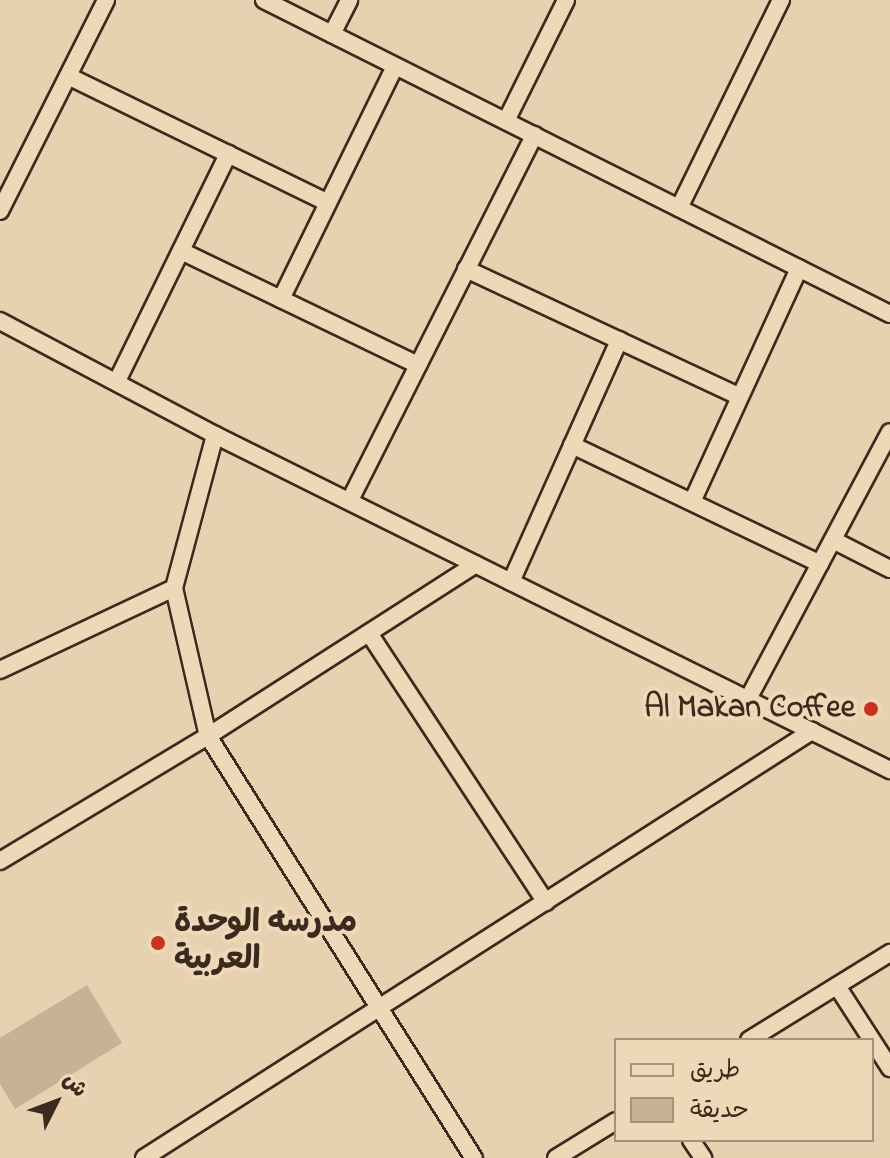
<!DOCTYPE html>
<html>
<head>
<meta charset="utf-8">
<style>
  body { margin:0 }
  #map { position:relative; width:890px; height:1158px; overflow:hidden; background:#e7d1b1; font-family:"Indie Flower","Playpen Sans Arabic",sans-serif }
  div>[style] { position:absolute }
  .green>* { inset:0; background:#c7b296 }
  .roads { filter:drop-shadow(2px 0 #3b2a1e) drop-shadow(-2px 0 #3b2a1e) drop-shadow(0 2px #3b2a1e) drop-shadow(0 -2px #3b2a1e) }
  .minor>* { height:16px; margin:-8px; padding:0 8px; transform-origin:8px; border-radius:8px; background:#eed8b7 }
  .dots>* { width:22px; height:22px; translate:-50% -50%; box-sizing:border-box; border:4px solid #eed8b7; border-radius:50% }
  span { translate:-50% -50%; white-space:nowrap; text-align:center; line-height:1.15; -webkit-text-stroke:8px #eed8b7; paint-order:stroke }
  .poi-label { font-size:32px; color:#3b2a1e; font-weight:700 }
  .right { translate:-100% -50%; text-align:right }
  .left { translate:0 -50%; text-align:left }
  .legend { position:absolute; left:614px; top:1038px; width:260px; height:104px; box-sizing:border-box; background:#eed8b7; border:2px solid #a6927a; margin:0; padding:10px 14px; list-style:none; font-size:24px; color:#3b2a1e }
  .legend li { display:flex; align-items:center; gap:16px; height:40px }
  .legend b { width:40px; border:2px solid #a6927a }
  .north { position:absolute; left:16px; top:1062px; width:80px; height:80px; -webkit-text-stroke:6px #eed8b7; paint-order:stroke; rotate:48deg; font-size:22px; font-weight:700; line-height:32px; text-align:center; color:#3b2a1e }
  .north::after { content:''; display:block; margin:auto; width:28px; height:36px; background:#3b2a1e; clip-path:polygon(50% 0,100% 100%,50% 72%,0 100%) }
</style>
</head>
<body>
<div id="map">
  <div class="green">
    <i style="clip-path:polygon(87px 985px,122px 1043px,15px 1109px,0 1084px,0 1038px)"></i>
  </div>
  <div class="roads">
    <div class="minor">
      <i style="left:264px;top:0;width:700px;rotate:26.64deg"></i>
      <i style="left:332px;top:34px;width:38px;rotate:-63deg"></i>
      <i style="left:68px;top:76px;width:289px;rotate:26deg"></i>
      <i style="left:506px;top:121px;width:135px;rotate:-63.6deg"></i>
      <i style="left:679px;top:208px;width:232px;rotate:-63.9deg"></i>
      <i style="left:0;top:211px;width:236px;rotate:-63.3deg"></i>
      <i style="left:181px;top:251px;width:263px;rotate:25.7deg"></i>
      <i style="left:466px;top:269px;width:300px;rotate:25deg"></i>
      <i style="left:281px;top:299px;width:259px;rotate:-63.9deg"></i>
      <i style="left:0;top:321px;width:243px;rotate:27.9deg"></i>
      <i style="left:215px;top:435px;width:754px;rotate:26.4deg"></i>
      <i style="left:117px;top:381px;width:253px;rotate:-63.9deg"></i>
      <i style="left:215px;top:435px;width:158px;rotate:105deg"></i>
      <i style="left:174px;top:588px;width:152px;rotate:77.1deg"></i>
      <i style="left:208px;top:736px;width:318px;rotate:-32.7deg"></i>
      <i style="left:572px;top:445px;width:275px;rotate:25.6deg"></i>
      <i style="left:350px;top:500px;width:409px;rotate:-63.2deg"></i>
      <i style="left:692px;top:502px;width:257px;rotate:-65.4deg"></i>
      <i style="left:833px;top:540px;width:64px;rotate:27deg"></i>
      <i style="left:511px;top:582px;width:265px;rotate:-65.9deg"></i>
      <i style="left:369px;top:633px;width:322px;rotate:56.7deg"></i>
      <i style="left:0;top:670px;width:192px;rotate:-25.2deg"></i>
      <i style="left:748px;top:699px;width:302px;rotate:-62deg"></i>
      <i style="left:0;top:861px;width:243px;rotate:-31deg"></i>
      <i style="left:208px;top:736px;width:499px;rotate:57.8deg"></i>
      <i style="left:837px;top:986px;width:98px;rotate:57.1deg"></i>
      <i style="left:749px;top:1040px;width:166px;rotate:-31.7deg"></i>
      <i style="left:691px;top:1140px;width:22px;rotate:56deg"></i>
      <i style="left:144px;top:1158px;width:793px;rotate:-32.59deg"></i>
      <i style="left:556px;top:1158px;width:70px;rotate:-31.7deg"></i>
    </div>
  </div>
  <div class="dots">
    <i style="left:871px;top:709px;background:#c8321e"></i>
    <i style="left:158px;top:943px;background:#c8321e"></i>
  </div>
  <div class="poi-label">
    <span class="right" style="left:855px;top:709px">Al Makan Coffee</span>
    <span class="left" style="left:174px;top:943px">مدرسه الوحدة<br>العربية</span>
  </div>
  <ul class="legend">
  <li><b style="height:10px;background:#eed8b7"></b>طريق</li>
  <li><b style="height:22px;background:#c7b296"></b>حديقة</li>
  </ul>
  <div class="north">ش</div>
</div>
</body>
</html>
